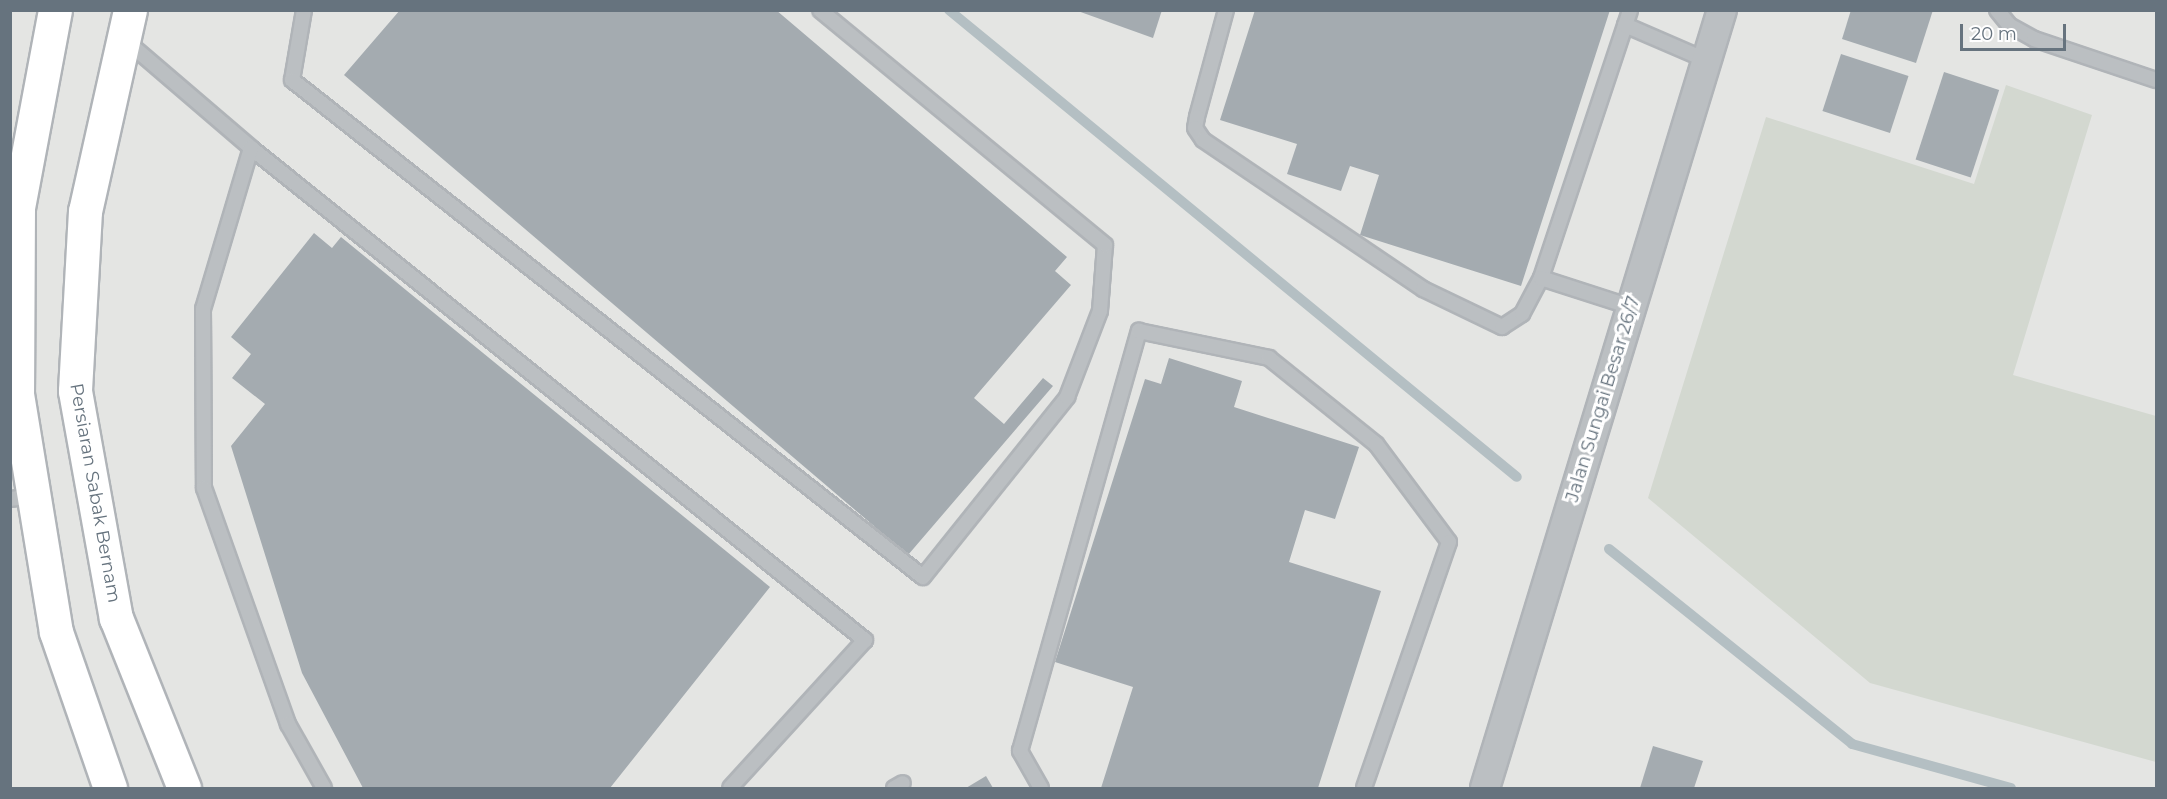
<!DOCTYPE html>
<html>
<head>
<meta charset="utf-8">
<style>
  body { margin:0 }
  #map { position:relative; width:2167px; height:799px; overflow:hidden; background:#f3f4f0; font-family:Montserrat,sans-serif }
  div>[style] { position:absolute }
  .built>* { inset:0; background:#e4e5e3; transform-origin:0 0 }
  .green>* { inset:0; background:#d3d8d0 }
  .stream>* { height:10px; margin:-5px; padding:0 5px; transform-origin:5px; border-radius:5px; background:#b4bfc3 }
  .building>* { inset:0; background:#a4abb0; transform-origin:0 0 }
  .roads { filter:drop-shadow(2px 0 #b0b4b8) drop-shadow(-2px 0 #b0b4b8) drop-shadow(0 2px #b0b4b8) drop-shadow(0 -2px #b0b4b8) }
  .lane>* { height:14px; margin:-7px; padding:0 7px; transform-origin:7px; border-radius:7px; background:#bbbfc2 }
  .street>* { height:28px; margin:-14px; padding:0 14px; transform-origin:14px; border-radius:14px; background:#bbbfc2 }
  .secondary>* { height:33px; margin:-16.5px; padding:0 16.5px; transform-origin:16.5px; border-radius:16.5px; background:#fff }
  span { translate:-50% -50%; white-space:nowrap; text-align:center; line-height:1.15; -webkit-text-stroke:6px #fff; paint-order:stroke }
  .street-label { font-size:18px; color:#66737e }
  .frame { position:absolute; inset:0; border:12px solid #66737e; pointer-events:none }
  .scale { position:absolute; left:1960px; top:24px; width:106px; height:27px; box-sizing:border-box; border:3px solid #66737e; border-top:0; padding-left:8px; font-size:18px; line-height:21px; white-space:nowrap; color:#66737e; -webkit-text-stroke:4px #fff; paint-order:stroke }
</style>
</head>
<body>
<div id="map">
  <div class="built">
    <i style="left:10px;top:11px;width:2146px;height:777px"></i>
  </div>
  <div class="green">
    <i style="clip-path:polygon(2006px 85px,2092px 115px,2013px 375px,2156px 416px,2156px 762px,1870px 683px,1648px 498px,1766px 117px,1974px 184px)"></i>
  </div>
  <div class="stream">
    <i style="left:949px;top:10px;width:735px;rotate:39.43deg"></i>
    <i style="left:1609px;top:549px;width:312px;rotate:38.7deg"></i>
    <i style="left:1852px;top:744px;width:165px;rotate:15.5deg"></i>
  </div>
  <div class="building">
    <i style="clip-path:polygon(400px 10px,776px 10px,1067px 257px,1055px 271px,1071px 285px,974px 398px,1004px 424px,1043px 378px,1053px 386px,908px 555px,344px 75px)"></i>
    <i style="clip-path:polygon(1075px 10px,1162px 10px,1153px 38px)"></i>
    <i style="clip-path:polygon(1255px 10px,1610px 10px,1521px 286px,1360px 235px,1379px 175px,1350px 166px,1341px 191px,1287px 174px,1297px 144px,1220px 120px)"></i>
    <i style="clip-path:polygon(1851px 10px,1933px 10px,1916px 63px,1842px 39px)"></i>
    <i style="left:1841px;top:54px;width:71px;height:60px;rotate:18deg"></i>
    <i style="left:1944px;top:72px;width:58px;height:92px;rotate:18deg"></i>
    <i style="clip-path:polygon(314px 233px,332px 248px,341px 237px,770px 587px,610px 788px,363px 788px,302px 673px,231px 446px,265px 404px,232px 378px,251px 354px,231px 337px)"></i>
    <i style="clip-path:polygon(1169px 358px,1242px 381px,1234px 407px,1359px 447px,1335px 519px,1305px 510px,1289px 562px,1381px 591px,1318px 788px,1101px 788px,1133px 687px,1055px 662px,1145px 379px,1161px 384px)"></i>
    <i style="clip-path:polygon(1653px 746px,1703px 761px,1694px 788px,1640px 788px)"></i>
    <i style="clip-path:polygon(986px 776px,993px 788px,966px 788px)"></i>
  </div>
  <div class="roads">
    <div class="lane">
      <i style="left:304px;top:10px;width:71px;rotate:99.7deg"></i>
      <i style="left:292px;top:80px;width:803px;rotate:38.23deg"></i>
      <i style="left:923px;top:577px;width:231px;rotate:-51.3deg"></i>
      <i style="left:1067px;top:397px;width:92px;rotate:-69deg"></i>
      <i style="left:1100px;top:311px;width:66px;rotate:-85.7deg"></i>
      <i style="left:1105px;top:245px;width:369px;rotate:-140.5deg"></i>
      <i style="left:1226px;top:10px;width:111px;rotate:105.2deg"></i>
      <i style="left:1197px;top:117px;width:11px;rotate:100deg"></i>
      <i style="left:1195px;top:128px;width:14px;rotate:56deg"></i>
      <i style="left:1203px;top:140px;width:266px;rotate:34.1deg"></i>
      <i style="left:1423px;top:289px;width:88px;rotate:25.7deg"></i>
      <i style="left:1502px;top:327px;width:24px;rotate:-33deg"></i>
      <i style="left:1522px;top:314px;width:41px;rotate:-62.2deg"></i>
      <i style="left:1541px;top:278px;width:282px;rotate:-71.6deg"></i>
      <i style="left:1997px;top:10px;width:19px;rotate:51deg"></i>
      <i style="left:2009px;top:25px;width:29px;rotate:29deg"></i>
      <i style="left:2034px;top:39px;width:129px;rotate:18.6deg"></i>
      <i style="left:1625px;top:25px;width:88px;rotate:23.4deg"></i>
      <i style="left:124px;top:39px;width:167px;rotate:40.6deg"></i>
      <i style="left:251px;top:148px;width:787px;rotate:38.71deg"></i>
      <i style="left:865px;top:640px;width:200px;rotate:132.4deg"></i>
      <i style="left:251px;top:148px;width:168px;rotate:106.6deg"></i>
      <i style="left:203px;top:309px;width:179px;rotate:89.7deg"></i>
      <i style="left:204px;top:488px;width:251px;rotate:70.4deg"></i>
      <i style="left:288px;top:724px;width:73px;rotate:60.6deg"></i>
      <i style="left:1541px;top:278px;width:95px;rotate:17.9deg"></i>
      <i style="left:10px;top:499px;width:24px;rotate:-7deg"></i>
      <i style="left:894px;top:788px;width:10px;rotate:-29deg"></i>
      <i style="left:1041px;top:788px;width:43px;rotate:-119.6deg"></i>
      <i style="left:1020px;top:751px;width:437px;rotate:-74.2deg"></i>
      <i style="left:1139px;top:331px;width:133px;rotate:11.7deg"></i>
      <i style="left:1269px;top:358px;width:137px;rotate:38.8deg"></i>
      <i style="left:1376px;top:444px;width:122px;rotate:53.3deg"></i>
      <i style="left:1449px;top:542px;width:260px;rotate:109.1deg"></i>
    </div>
    <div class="street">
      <i style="left:1485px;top:788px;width:813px;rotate:-73.06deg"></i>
    </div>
    <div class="secondary">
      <i style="left:55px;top:10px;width:201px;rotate:100.6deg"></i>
      <i style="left:18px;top:208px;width:186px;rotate:90.3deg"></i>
      <i style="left:17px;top:394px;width:241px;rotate:80.7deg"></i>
      <i style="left:56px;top:632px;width:165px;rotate:70.9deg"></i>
      <i style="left:130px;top:10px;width:206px;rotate:102.6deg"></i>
      <i style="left:85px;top:211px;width:180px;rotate:93.2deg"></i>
      <i style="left:75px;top:391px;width:231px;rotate:79.8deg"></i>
      <i style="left:116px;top:618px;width:183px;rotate:68.2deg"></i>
    </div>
  </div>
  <div class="street-label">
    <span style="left:1603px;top:399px;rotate:-73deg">Jalan Sungai Besar 26/7</span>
    <span style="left:95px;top:493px;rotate:80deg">Persiaran Sabak Bernam</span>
  </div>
  <div class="frame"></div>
  <div class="scale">20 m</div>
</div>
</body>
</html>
